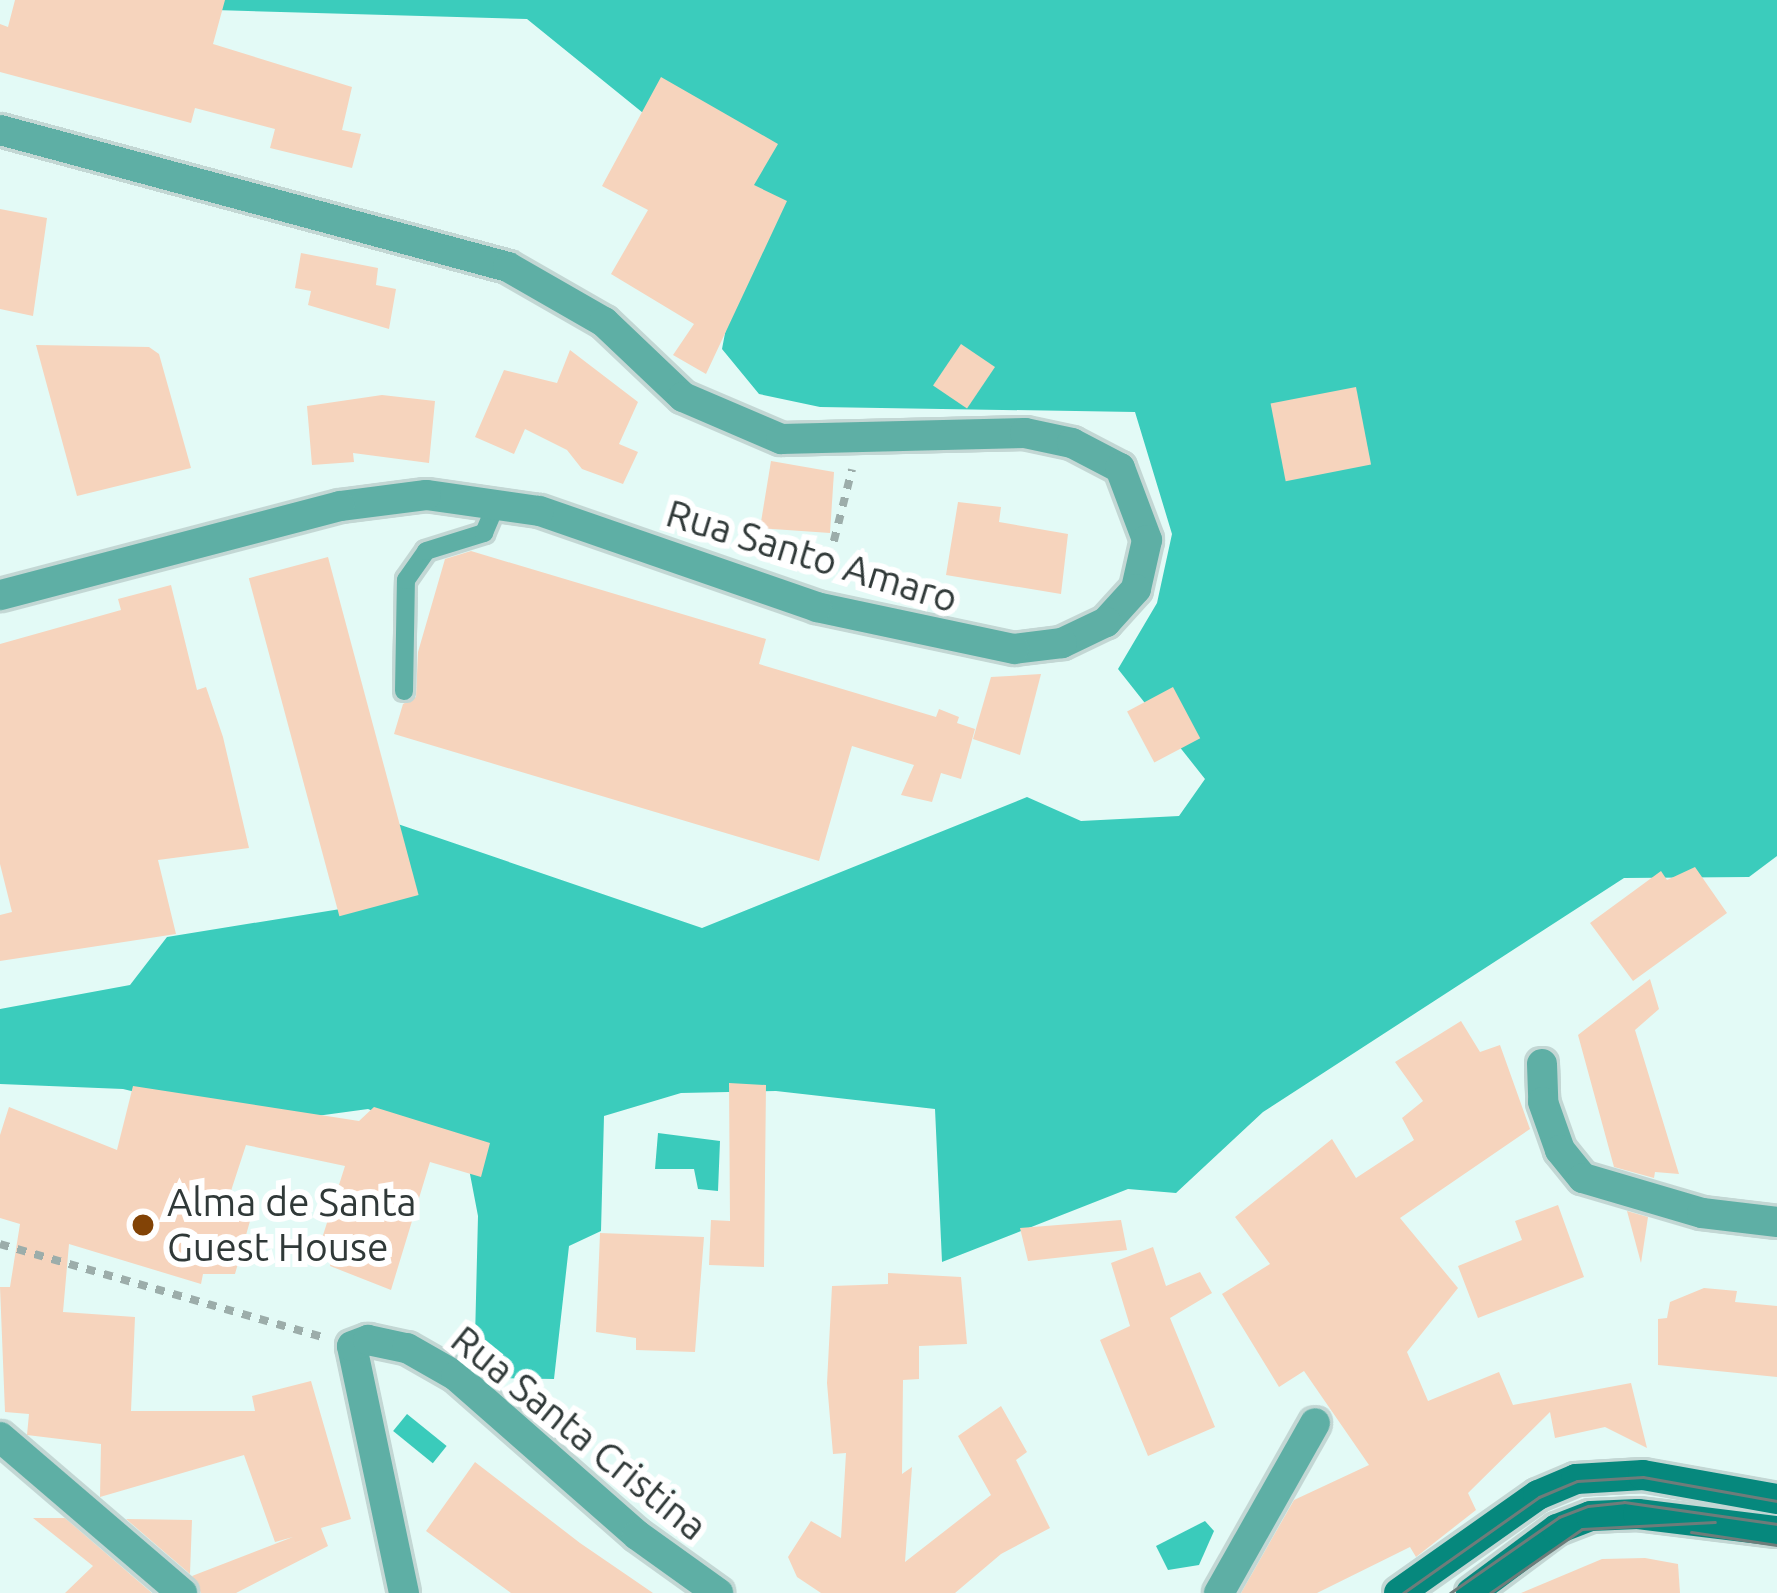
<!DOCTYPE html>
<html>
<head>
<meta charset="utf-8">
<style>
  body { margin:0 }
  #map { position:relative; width:1777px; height:1593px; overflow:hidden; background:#e3faf6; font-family:Ubuntu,sans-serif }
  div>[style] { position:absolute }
  .forest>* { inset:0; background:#3bccbc }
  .water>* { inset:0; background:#3acbbb; transform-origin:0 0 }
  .building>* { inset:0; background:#f6d4bd; transform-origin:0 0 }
  .path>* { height:8px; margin-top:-4px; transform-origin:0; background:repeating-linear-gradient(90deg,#9cadaa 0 9px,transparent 0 18px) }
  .roads { filter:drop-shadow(3px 0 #c3d7d4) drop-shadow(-3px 0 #c3d7d4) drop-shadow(0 3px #c3d7d4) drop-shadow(0 -3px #c3d7d4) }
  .lane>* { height:18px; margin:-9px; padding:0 9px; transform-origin:9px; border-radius:9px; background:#5eafa5 }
  .street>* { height:30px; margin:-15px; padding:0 15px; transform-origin:15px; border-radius:15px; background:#5eafa5 }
  .secondary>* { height:30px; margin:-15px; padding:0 15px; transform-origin:15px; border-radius:15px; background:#06887d }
  .tram>* { height:3px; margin:-1.5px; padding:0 1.5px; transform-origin:1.5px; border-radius:1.5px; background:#6e7c7a }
  .dots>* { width:33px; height:33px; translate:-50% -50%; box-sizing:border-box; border:6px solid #fff; border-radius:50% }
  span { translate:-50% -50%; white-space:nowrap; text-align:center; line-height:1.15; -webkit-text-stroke:12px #fff; paint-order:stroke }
  .street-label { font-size:39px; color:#303938 }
  .poi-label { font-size:39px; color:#303938 }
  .left { translate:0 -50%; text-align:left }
</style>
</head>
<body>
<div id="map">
  <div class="forest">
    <i style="clip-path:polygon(184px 0,1777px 0,1777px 856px,1749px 877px,1624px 878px,1263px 1112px,1176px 1193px,1128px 1189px,942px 1262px,935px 1109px,776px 1091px,681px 1093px,604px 1116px,601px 1231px,569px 1246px,554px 1379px,500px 1378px,475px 1339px,478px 1216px,465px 1148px,368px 1109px,265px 1123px,123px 1089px,0 1084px,0 1009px,130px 985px,167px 937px,396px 900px,389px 821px,702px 928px,1027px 797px,1081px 821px,1179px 816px,1205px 779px,1118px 669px,1157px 603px,1172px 534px,1135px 412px,820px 407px,759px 394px,722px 349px,736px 276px,690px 151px,527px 19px,215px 10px)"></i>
  </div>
  <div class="water">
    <i style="clip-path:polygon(658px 1133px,720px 1141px,718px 1191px,698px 1189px,694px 1169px,655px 1169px)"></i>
    <i style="left:407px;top:1414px;width:51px;height:22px;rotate:39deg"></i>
    <i style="clip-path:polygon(1205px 1521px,1214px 1531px,1199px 1565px,1168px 1570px,1156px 1546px)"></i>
  </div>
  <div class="building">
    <i style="clip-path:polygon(15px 0,225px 0,213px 44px,352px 87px,342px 130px,361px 134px,352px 168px,270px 148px,275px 129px,195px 108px,191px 123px,0 72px,0 24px,8px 27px)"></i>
    <i style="clip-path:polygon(661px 77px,778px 144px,754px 185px,787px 201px,706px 374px,673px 355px,694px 324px,611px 274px,648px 210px,602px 186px)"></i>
    <i style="clip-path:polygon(0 209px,47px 218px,33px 316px,0 309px)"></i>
    <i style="clip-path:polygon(301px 253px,378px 268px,376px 285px,396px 289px,389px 329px,308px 305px,311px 291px,295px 288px)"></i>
    <i style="left:961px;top:344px;width:41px;height:50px;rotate:34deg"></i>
    <i style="clip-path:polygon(36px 345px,149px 347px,159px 354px,191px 468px,77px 496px)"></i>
    <i style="clip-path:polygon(570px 350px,638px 402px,619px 444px,638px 452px,623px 484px,582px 469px,567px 450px,525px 429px,514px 454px,475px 437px,504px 370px,557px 383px)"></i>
    <i style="left:1356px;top:387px;width:79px;height:87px;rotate:79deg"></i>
    <i style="clip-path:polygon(382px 395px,435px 401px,429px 463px,353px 453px,354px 462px,312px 465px,307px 406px)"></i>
    <i style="clip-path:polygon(771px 461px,834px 472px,830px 533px,760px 528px)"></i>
    <i style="clip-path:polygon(958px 502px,1001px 507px,999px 522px,1068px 534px,1061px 594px,946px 575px)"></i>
    <i style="clip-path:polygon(471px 551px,766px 639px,759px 664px,936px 717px,939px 709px,959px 717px,957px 723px,975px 729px,961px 779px,941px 773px,932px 802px,901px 795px,914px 765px,852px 746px,819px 861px,394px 734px,403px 704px,416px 697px,418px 652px,445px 559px)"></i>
    <i style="left:328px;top:557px;width:350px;height:82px;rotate:75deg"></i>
    <i style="clip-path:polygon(171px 585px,197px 690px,206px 687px,223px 737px,249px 848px,158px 860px,176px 934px,0 961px,0 915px,12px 912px,0 864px,0 644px,121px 610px,118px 599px)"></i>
    <i style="clip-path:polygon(1041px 674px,1020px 755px,973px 739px,991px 677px)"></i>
    <i style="left:1173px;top:687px;width:58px;height:52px;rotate:62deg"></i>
    <i style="clip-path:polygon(1695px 867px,1727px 913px,1633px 981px,1590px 923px,1661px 871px,1667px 880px)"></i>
    <i style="clip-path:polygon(1650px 979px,1659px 1009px,1635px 1030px,1679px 1174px,1655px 1172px,1654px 1178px,1614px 1167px,1578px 1035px)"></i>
    <i style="clip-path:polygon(1461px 1021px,1480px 1052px,1500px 1045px,1530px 1129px,1400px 1218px,1458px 1288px,1407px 1352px,1428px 1401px,1499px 1372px,1513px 1405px,1631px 1383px,1647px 1448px,1605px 1427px,1555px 1438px,1550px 1412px,1468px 1493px,1476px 1510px,1416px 1557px,1410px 1547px,1317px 1593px,1241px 1593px,1294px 1500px,1369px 1465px,1304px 1371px,1279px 1387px,1222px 1294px,1270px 1264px,1235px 1217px,1332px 1139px,1356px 1178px,1414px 1140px,1402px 1118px,1423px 1101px,1395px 1062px)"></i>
    <i style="clip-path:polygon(729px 1083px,766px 1085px,764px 1267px,709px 1265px,711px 1220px,730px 1221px)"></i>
    <i style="clip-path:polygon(133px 1086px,359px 1121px,374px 1107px,490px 1143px,481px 1177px,430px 1162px,391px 1290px,330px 1266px,332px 1255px,318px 1251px,345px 1166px,246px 1145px,228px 1200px,235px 1202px,230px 1215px,250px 1221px,235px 1274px,203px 1274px,201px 1284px,69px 1244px,63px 1312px,135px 1317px,131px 1411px,255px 1411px,252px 1396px,311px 1381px,351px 1519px,321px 1528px,328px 1546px,236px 1593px,201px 1593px,192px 1576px,293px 1537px,275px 1542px,244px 1455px,100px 1497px,101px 1444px,27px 1435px,29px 1414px,5px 1412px,0 1287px,10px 1287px,20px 1224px,0 1218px,0 1135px,9px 1107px,117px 1150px)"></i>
    <i style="clip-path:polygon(1558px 1205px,1584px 1277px,1478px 1318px,1458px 1266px,1522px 1240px,1515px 1221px)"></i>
    <i style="clip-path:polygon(1627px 1211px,1648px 1217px,1641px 1263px)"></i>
    <i style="clip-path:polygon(1121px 1220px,1127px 1250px,1028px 1261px,1020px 1228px)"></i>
    <i style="clip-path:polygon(600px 1233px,704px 1237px,695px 1352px,636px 1350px,636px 1338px,596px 1332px)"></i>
    <i style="clip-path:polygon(1153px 1247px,1166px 1286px,1200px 1272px,1212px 1293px,1170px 1318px,1215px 1427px,1148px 1456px,1100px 1340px,1130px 1326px,1111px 1263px)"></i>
    <i style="clip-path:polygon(888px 1273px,961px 1277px,967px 1344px,919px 1346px,919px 1379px,903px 1380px,902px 1474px,912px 1467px,905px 1562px,991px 1495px,958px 1436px,1001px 1406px,1027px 1452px,1016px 1460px,1050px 1528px,1001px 1554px,955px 1593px,821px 1593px,797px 1577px,788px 1557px,811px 1521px,841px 1538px,846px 1453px,833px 1454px,827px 1383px,832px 1286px,888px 1284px)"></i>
    <i style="clip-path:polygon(1704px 1288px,1737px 1291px,1735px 1302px,1777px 1306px,1777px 1377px,1658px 1365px,1658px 1319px,1667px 1318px,1670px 1302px)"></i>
    <i style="clip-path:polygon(475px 1462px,580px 1543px,653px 1593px,511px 1593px,426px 1531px)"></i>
    <i style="clip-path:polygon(33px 1518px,65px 1518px,152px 1593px,65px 1593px,93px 1566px)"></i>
    <i style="clip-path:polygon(126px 1519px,192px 1520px,190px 1574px)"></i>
    <i style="clip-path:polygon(1645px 1558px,1678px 1564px,1680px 1593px,1521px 1593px,1602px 1559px)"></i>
  </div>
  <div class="path">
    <i style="left:825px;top:576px;width:110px;rotate:-75.8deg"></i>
    <i style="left:0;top:1244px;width:335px;rotate:16.1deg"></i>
  </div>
  <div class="roads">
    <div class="lane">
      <i style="left:404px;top:691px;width:111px;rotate:-89deg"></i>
      <i style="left:406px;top:580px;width:35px;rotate:-55deg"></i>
      <i style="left:426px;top:551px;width:61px;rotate:-17.2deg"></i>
      <i style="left:484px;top:533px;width:33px;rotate:-67deg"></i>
    </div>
    <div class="street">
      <i style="left:0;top:130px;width:526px;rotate:15.09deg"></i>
      <i style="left:508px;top:267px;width:111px;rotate:29.8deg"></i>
      <i style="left:604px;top:322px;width:109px;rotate:43.5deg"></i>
      <i style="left:683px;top:397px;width:107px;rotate:23.2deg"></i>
      <i style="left:781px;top:439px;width:244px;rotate:-1.4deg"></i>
      <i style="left:1025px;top:433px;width:48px;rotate:12deg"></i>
      <i style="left:1072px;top:443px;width:54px;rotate:27.5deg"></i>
      <i style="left:1120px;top:468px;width:77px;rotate:69.4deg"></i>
      <i style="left:1147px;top:540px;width:50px;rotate:102.7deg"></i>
      <i style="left:1136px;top:589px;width:45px;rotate:132.3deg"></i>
      <i style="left:1106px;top:622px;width:49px;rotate:154.5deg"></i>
      <i style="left:1062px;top:643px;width:48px;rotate:172.9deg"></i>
      <i style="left:1014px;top:649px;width:201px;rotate:-168deg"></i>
      <i style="left:817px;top:607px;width:294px;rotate:-160.9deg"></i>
      <i style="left:539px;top:511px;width:114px;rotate:-171.9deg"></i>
      <i style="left:426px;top:495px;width:87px;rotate:172.7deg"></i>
      <i style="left:340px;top:506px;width:351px;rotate:165.3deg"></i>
      <i style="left:1542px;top:1064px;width:38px;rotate:88deg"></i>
      <i style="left:1543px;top:1102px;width:51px;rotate:70.5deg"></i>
      <i style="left:1560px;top:1150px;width:36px;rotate:51deg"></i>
      <i style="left:1583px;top:1178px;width:124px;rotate:16.4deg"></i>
      <i style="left:1702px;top:1213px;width:76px;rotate:6.8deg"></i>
      <i style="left:0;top:1437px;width:240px;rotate:40.6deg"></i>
      <i style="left:404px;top:1593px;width:252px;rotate:-101.9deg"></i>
      <i style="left:352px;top:1346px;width:17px;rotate:-21deg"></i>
      <i style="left:368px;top:1340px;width:40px;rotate:12deg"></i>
      <i style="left:407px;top:1348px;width:56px;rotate:29.7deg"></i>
      <i style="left:456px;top:1376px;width:241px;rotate:41.3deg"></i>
      <i style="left:637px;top:1535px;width:100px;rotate:35.6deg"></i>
      <i style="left:1219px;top:1593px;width:195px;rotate:-60.5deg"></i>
    </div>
    <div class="secondary">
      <i style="left:1399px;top:1593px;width:170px;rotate:-35.2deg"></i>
      <i style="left:1538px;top:1495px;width:41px;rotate:-22.8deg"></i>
      <i style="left:1576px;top:1479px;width:67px;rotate:-3.4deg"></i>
      <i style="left:1643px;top:1475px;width:136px;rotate:10.2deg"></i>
      <i style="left:1471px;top:1593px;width:107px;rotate:-36.7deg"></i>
      <i style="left:1557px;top:1529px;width:36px;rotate:-21deg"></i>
      <i style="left:1591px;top:1516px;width:47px;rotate:-2.4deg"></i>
      <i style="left:1638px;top:1514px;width:140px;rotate:7deg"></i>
    </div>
  </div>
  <div class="tram">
    <i style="left:1691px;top:1532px;width:87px;rotate:8.6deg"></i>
    <i style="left:1403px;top:1593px;width:166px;rotate:-35.2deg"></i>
    <i style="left:1539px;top:1497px;width:41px;rotate:-22.8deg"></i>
    <i style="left:1577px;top:1481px;width:66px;rotate:-3.5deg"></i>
    <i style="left:1643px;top:1477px;width:136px;rotate:10.2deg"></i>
    <i style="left:1450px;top:1593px;width:133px;rotate:-34.9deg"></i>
    <i style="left:1559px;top:1517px;width:31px;rotate:-21deg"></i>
    <i style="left:1588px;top:1506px;width:36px;rotate:-6deg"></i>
    <i style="left:1624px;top:1502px;width:155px;rotate:8.2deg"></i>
    <i style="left:1490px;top:1593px;width:112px;rotate:-34.8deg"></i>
    <i style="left:1582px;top:1529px;width:133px;rotate:-3deg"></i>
  </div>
  <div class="dots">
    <i style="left:143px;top:1225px;background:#824306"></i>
  </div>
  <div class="street-label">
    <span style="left:812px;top:556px;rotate:17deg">Rua Santo Amaro</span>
    <span style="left:579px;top:1433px;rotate:39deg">Rua Santa Cristina</span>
  </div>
  <div class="poi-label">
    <span class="left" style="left:167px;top:1225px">Alma de Santa<br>Guest House</span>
  </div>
</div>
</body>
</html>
